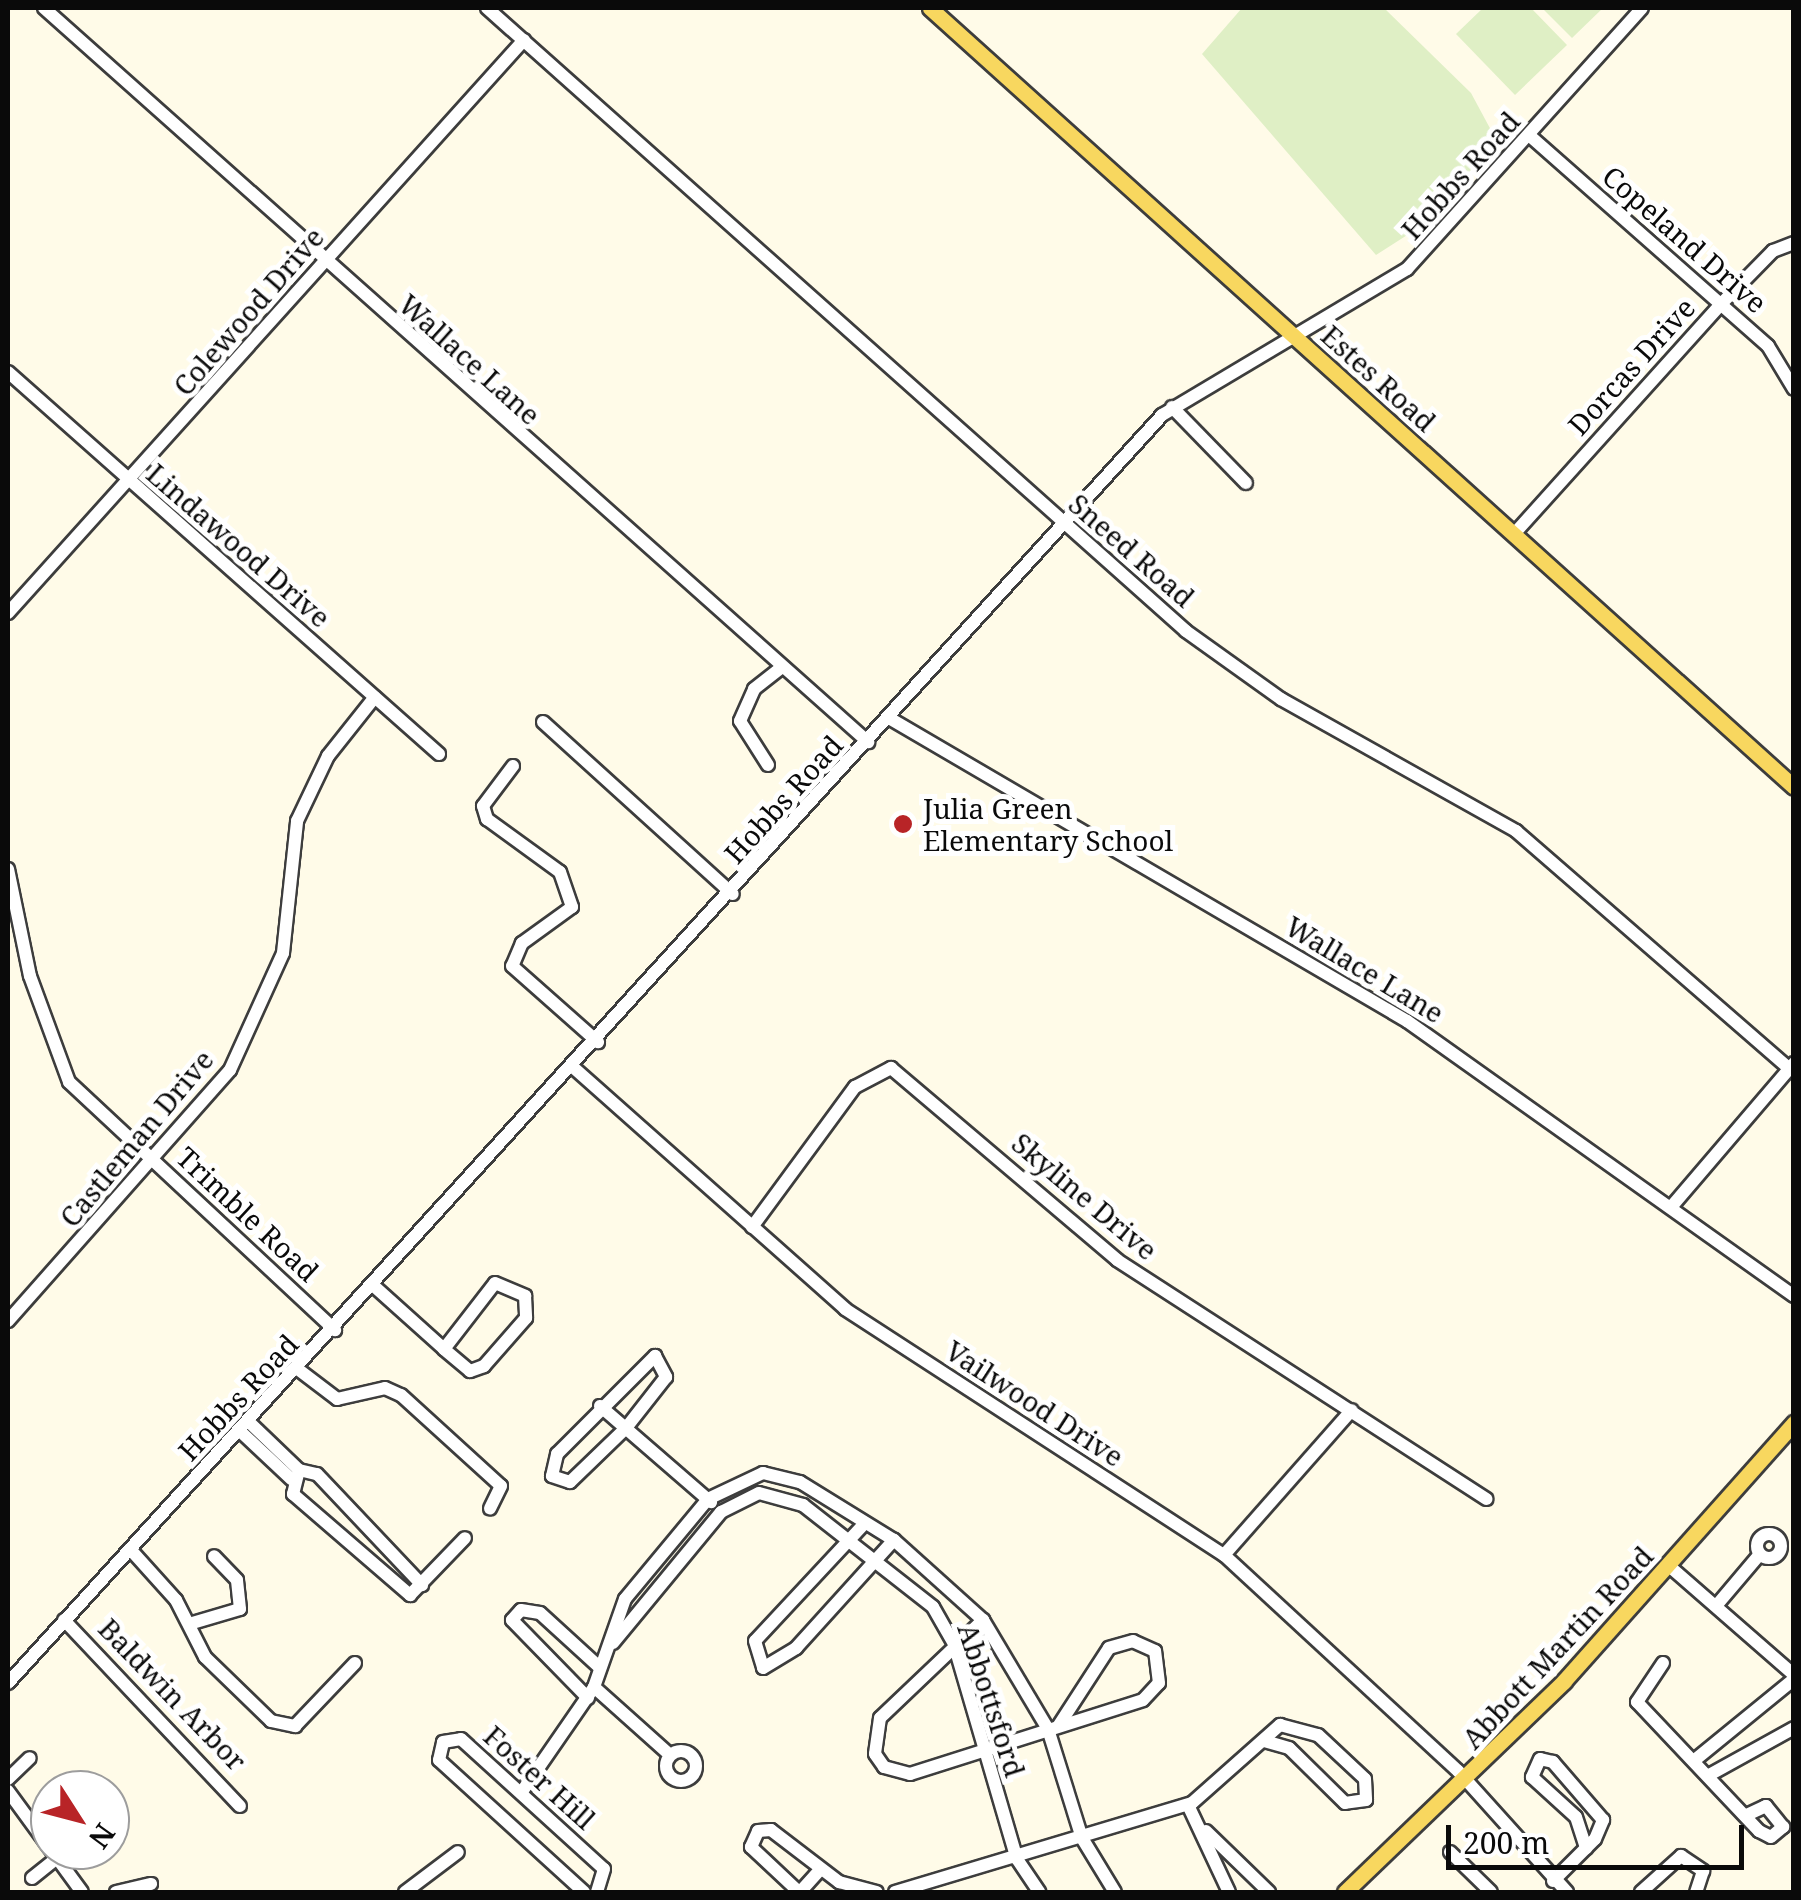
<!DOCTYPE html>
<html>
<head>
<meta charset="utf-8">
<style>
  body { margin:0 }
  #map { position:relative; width:1801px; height:1900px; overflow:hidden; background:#fffbe8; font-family:"Noto Serif",serif }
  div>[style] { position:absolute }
  .pitch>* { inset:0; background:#dfefc5 }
  .roads { filter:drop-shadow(2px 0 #3d3d3d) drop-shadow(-2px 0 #3d3d3d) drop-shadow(0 2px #3d3d3d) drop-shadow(0 -2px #3d3d3d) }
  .minor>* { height:12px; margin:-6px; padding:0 6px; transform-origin:6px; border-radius:6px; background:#fff }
  .minor>.ring { margin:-6px; padding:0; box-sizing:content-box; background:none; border:12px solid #fff; border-radius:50% }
  .major>* { height:15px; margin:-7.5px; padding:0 7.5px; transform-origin:7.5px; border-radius:7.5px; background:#f8d75f }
  .dots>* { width:28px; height:28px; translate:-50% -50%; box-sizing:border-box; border:5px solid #fff; border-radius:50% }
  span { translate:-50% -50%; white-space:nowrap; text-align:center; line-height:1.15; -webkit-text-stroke:10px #fff; paint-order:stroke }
  .street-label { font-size:28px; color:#0a0a0a }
  .poi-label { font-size:28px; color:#0a0a0a }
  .left { translate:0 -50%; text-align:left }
  .frame { position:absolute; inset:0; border:10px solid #0a0a0a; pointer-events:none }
  .north { position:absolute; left:30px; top:1770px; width:100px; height:100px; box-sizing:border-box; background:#fff; border:2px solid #9d9d9d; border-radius:50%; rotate:126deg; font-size:28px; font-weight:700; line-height:40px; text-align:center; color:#0a0a0a }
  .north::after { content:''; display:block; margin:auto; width:35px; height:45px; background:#b82427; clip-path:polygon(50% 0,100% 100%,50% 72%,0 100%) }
  .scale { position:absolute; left:1446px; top:1825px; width:298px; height:45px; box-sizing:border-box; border:5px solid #0a0a0a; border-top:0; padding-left:12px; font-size:30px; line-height:35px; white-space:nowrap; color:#0a0a0a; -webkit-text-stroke:8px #fff; paint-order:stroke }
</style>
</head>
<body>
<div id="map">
  <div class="pitch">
    <i style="clip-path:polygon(1242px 8px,1384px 8px,1471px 93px,1499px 145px,1440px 214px,1376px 255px,1202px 54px)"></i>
    <i style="clip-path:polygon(1483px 8px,1531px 8px,1567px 45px,1515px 95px,1456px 34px)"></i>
    <i style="clip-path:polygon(1542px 8px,1603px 8px,1572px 38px)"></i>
  </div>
  <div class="roads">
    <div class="minor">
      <i style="left:44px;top:8px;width:1104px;rotate:41.69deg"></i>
      <i style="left:487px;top:8px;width:936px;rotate:41.71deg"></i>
      <i style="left:1186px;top:631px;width:117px;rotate:35.6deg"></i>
      <i style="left:1281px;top:699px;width:270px;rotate:29.3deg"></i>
      <i style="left:1516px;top:831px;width:362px;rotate:41deg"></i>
      <i style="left:1530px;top:136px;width:317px;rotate:41.4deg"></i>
      <i style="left:1768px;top:346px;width:50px;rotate:58.8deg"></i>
      <i style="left:8px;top:372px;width:576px;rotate:41.55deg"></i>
      <i style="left:1172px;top:407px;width:106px;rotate:45.8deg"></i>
      <i style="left:1514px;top:534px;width:311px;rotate:-48deg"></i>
      <i style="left:1722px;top:303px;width:73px;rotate:-45.6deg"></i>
      <i style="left:1773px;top:251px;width:22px;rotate:-21deg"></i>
      <i style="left:8px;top:613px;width:771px;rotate:-48deg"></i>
      <i style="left:889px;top:718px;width:600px;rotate:30.33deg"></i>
      <i style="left:1407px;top:1021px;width:475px;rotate:35.4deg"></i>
      <i style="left:543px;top:722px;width:256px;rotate:42.2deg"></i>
      <i style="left:768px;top:765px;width:52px;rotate:-122.5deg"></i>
      <i style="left:740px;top:721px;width:35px;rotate:-66deg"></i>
      <i style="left:754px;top:689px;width:36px;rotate:-38deg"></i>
      <i style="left:513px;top:766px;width:50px;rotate:126.9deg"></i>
      <i style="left:483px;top:806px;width:14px;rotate:73deg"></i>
      <i style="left:487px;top:819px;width:90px;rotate:36deg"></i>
      <i style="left:560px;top:872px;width:37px;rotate:71deg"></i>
      <i style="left:572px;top:907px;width:62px;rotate:144.2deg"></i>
      <i style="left:522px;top:943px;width:25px;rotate:113deg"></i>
      <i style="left:512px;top:966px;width:115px;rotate:41.5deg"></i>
      <i style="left:8px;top:869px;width:109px;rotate:78.4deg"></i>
      <i style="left:30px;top:976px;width:113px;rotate:69.8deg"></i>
      <i style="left:69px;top:1082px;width:364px;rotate:43deg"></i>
      <i style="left:574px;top:1068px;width:363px;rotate:41.6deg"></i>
      <i style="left:845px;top:1309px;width:452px;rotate:33deg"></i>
      <i style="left:1224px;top:1555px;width:318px;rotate:42.7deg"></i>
      <i style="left:1458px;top:1771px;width:163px;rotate:48deg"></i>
      <i style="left:1672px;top:1206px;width:188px;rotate:-49.5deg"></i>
      <i style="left:752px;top:1227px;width:174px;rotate:-53.7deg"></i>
      <i style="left:855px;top:1087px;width:41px;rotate:-27.8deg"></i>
      <i style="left:891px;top:1068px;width:297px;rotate:40.3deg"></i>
      <i style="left:1117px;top:1260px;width:440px;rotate:32.9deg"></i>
      <i style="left:375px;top:1287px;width:93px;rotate:41.9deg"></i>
      <i style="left:444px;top:1349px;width:83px;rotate:-52.3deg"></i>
      <i style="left:495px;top:1283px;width:33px;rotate:23deg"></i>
      <i style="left:525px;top:1296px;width:22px;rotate:87deg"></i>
      <i style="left:526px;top:1318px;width:64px;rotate:131.2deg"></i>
      <i style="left:484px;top:1366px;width:15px;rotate:160deg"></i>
      <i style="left:470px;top:1371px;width:34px;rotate:-140deg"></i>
      <i style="left:8px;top:1321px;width:335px;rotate:-48.5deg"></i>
      <i style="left:230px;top:1070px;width:128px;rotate:-65.6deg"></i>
      <i style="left:283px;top:953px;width:133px;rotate:-83.9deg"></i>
      <i style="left:297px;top:821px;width:72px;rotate:-64.5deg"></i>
      <i style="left:328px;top:756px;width:75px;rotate:-51.5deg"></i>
      <i style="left:655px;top:1356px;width:24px;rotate:62deg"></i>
      <i style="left:666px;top:1377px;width:65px;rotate:128.1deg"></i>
      <i style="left:626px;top:1428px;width:78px;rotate:136deg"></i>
      <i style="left:570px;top:1482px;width:19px;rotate:-162deg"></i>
      <i style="left:552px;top:1476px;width:23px;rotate:-77deg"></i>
      <i style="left:557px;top:1454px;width:139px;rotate:-45deg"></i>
      <i style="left:299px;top:1370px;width:48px;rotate:37.3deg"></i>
      <i style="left:337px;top:1399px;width:49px;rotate:-12.9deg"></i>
      <i style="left:385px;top:1388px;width:17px;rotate:24deg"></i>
      <i style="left:401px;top:1395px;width:135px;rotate:42.3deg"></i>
      <i style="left:501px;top:1486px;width:25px;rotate:116deg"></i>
      <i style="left:600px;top:1406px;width:147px;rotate:40.9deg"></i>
      <i style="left:249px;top:1422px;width:69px;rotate:43.8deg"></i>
      <i style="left:241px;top:1432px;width:69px;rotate:43.2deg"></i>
      <i style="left:299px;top:1470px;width:25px;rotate:104deg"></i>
      <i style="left:293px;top:1494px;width:155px;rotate:40.8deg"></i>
      <i style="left:410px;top:1595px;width:79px;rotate:-46deg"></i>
      <i style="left:299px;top:1470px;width:18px;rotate:13deg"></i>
      <i style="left:317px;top:1474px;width:153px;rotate:46.6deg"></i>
      <i style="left:865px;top:1523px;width:161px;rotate:133deg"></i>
      <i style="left:755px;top:1641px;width:28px;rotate:73deg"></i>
      <i style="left:763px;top:1668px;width:39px;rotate:-31deg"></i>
      <i style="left:796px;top:1648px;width:146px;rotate:-47.8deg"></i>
      <i class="ring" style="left:1757px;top:1534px;width:12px;height:12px"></i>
      <i style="left:130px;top:1549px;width:69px;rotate:48deg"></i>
      <i style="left:176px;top:1600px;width:64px;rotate:63deg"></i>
      <i style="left:205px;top:1657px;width:92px;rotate:44.1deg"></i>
      <i style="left:271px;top:1721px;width:25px;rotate:12deg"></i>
      <i style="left:295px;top:1726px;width:87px;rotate:-46.4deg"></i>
      <i style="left:1224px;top:1555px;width:193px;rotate:-48.6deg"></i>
      <i style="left:1668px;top:1565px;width:167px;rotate:41.1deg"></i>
      <i style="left:1716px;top:1606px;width:68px;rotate:-49.8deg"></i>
      <i style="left:64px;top:1620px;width:256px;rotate:46.6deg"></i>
      <i style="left:983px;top:1620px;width:142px;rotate:136.4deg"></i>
      <i style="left:880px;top:1718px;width:36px;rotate:98deg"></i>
      <i style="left:875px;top:1754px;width:16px;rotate:55deg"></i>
      <i style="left:884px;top:1767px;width:27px;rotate:15deg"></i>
      <i style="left:910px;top:1774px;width:244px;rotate:-17.6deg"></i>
      <i style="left:1143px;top:1700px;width:23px;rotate:-47deg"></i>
      <i style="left:1159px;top:1683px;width:32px;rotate:-97deg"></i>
      <i style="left:1155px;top:1651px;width:24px;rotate:-156deg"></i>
      <i style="left:1133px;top:1641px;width:25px;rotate:164deg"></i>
      <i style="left:1109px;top:1648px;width:92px;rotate:123deg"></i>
      <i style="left:189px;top:1624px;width:53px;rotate:-16.4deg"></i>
      <i style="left:240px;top:1609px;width:29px;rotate:-96deg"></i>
      <i style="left:237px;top:1580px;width:33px;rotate:-134deg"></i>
      <i style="left:613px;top:1643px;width:170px;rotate:-50.5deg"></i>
      <i style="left:721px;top:1512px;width:42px;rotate:-26.6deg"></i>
      <i style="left:759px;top:1493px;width:46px;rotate:15.3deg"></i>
      <i style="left:803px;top:1505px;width:165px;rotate:38.1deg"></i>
      <i style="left:933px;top:1607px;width:43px;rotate:60.4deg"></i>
      <i style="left:954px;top:1644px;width:224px;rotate:73.7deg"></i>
      <i style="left:1017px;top:1859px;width:40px;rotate:56deg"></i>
      <i style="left:1663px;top:1663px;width:47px;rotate:123.7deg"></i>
      <i style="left:1637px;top:1702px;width:178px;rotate:46.6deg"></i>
      <i style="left:1759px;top:1831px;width:13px;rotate:27deg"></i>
      <i style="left:1771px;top:1837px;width:16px;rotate:-40deg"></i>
      <i style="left:1783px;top:1827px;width:27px;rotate:-129deg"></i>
      <i style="left:1766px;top:1806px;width:23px;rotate:155deg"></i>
      <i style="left:8px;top:1683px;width:1715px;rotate:-47.69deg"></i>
      <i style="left:1162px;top:415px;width:285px;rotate:-30.8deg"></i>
      <i style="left:1407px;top:269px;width:351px;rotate:-48deg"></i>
      <i style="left:594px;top:1687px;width:102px;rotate:41.8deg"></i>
      <i style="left:588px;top:1698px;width:109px;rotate:-134.3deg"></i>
      <i style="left:512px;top:1620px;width:13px;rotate:-48deg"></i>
      <i style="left:521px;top:1610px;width:19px;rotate:9deg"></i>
      <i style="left:540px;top:1613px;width:79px;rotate:42.4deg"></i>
      <i class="ring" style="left:666px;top:1751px;width:18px;height:18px"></i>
      <i style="left:1696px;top:1759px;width:127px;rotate:-39.2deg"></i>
      <i style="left:1711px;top:1774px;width:95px;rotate:-29deg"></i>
      <i style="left:8px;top:1779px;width:30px;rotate:-44deg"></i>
      <i style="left:8px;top:1791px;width:125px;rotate:53.8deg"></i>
      <i style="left:521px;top:1793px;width:129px;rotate:-55.4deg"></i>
      <i style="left:594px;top:1687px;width:93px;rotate:-70.6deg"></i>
      <i style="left:625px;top:1599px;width:130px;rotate:-50.3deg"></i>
      <i style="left:708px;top:1499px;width:61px;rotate:-25.3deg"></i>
      <i style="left:763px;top:1473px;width:38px;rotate:14deg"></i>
      <i style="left:800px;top:1482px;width:110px;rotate:31.7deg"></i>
      <i style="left:894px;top:1540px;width:120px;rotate:42deg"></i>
      <i style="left:983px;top:1620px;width:127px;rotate:59.2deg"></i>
      <i style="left:1048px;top:1729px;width:114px;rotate:72.7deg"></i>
      <i style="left:1082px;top:1838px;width:63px;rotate:58.6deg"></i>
      <i style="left:1188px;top:1805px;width:96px;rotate:64.8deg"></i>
      <i style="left:1206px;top:1831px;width:88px;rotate:44.1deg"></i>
      <i style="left:1450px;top:1852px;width:57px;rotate:44.3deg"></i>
      <i style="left:32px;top:1878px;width:45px;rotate:-38.7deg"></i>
      <i style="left:1553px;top:1881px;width:59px;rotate:-45deg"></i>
      <i style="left:1595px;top:1839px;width:21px;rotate:-67deg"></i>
      <i style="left:1603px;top:1820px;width:77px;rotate:-130.8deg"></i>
      <i style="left:1553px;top:1762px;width:13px;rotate:-167deg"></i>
      <i style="left:1540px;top:1759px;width:20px;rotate:114deg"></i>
      <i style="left:1532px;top:1777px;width:59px;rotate:42.3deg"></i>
      <i style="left:1576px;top:1817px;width:33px;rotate:72deg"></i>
      <i style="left:116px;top:1892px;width:36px;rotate:-13deg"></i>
      <i style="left:405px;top:1892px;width:66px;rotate:-37deg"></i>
      <i style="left:584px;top:1892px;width:196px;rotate:-137.7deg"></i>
      <i style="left:439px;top:1760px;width:18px;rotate:-77deg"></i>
      <i style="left:443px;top:1742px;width:18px;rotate:-9deg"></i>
      <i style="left:461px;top:1739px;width:193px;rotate:42.3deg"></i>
      <i style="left:604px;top:1869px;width:24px;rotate:107deg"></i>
      <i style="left:799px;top:1892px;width:66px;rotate:-136.8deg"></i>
      <i style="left:751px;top:1847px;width:17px;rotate:-66deg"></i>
      <i style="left:758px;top:1831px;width:13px;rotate:-4deg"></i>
      <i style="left:771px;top:1830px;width:86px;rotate:37.4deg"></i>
      <i style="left:839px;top:1882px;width:39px;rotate:15deg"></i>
      <i style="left:800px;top:1892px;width:31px;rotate:-48deg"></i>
      <i style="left:895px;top:1892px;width:310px;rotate:-16.7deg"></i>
      <i style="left:1192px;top:1803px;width:118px;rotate:-41.6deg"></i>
      <i style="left:1280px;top:1725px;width:39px;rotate:15deg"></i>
      <i style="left:1318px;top:1735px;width:64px;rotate:43.1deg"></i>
      <i style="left:1365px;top:1779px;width:21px;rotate:87deg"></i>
      <i style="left:1366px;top:1800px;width:21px;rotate:172deg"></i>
      <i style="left:1345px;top:1803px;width:78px;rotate:-135.5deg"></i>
      <i style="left:1289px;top:1748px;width:25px;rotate:-164deg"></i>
      <i style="left:1641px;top:1892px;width:54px;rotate:-42deg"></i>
      <i style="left:1681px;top:1856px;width:27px;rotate:34deg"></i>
      <i style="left:1703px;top:1871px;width:22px;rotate:108deg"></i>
    </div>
    <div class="major">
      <i style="left:930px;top:8px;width:1163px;rotate:42.04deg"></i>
      <i style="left:1345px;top:1892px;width:304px;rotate:-43.9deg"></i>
      <i style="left:1564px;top:1681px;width:346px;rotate:-48.3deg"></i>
    </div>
  </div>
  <div class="dots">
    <i style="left:903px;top:824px;background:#b82427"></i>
  </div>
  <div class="street-label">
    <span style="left:1460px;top:175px;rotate:-48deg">Hobbs Road</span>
    <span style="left:1685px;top:239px;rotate:41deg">Copeland Drive</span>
    <span style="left:248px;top:311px;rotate:-49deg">Colewood Drive</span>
    <span style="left:470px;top:359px;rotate:42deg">Wallace Lane</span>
    <span style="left:1631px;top:366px;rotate:-48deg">Dorcas Drive</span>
    <span style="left:1379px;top:378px;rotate:42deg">Estes Road</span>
    <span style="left:239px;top:545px;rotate:41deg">Lindawood Drive</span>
    <span style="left:1132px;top:550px;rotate:41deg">Sneed Road</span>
    <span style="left:783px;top:799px;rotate:-48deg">Hobbs Road</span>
    <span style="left:1365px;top:969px;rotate:31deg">Wallace Lane</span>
    <span style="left:136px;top:1138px;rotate:-50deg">Castleman Drive</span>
    <span style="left:1085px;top:1196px;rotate:40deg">Skyline Drive</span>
    <span style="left:248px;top:1214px;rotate:43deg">Trimble Road</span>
    <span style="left:238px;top:1397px;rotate:-47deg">Hobbs Road</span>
    <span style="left:1035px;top:1403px;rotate:33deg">Vailwood Drive</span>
    <span style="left:1557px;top:1647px;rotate:-47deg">Abbott Martin Road</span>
    <span style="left:173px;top:1694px;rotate:46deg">Baldwin Arbor</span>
    <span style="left:992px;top:1700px;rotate:72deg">Abbottsford</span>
    <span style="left:540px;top:1777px;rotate:42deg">Foster Hill</span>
  </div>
  <div class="poi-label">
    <span class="left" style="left:923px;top:824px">Julia Green<br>Elementary School</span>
  </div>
  <div class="frame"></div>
  <div class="north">N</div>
  <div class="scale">200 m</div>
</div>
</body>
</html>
